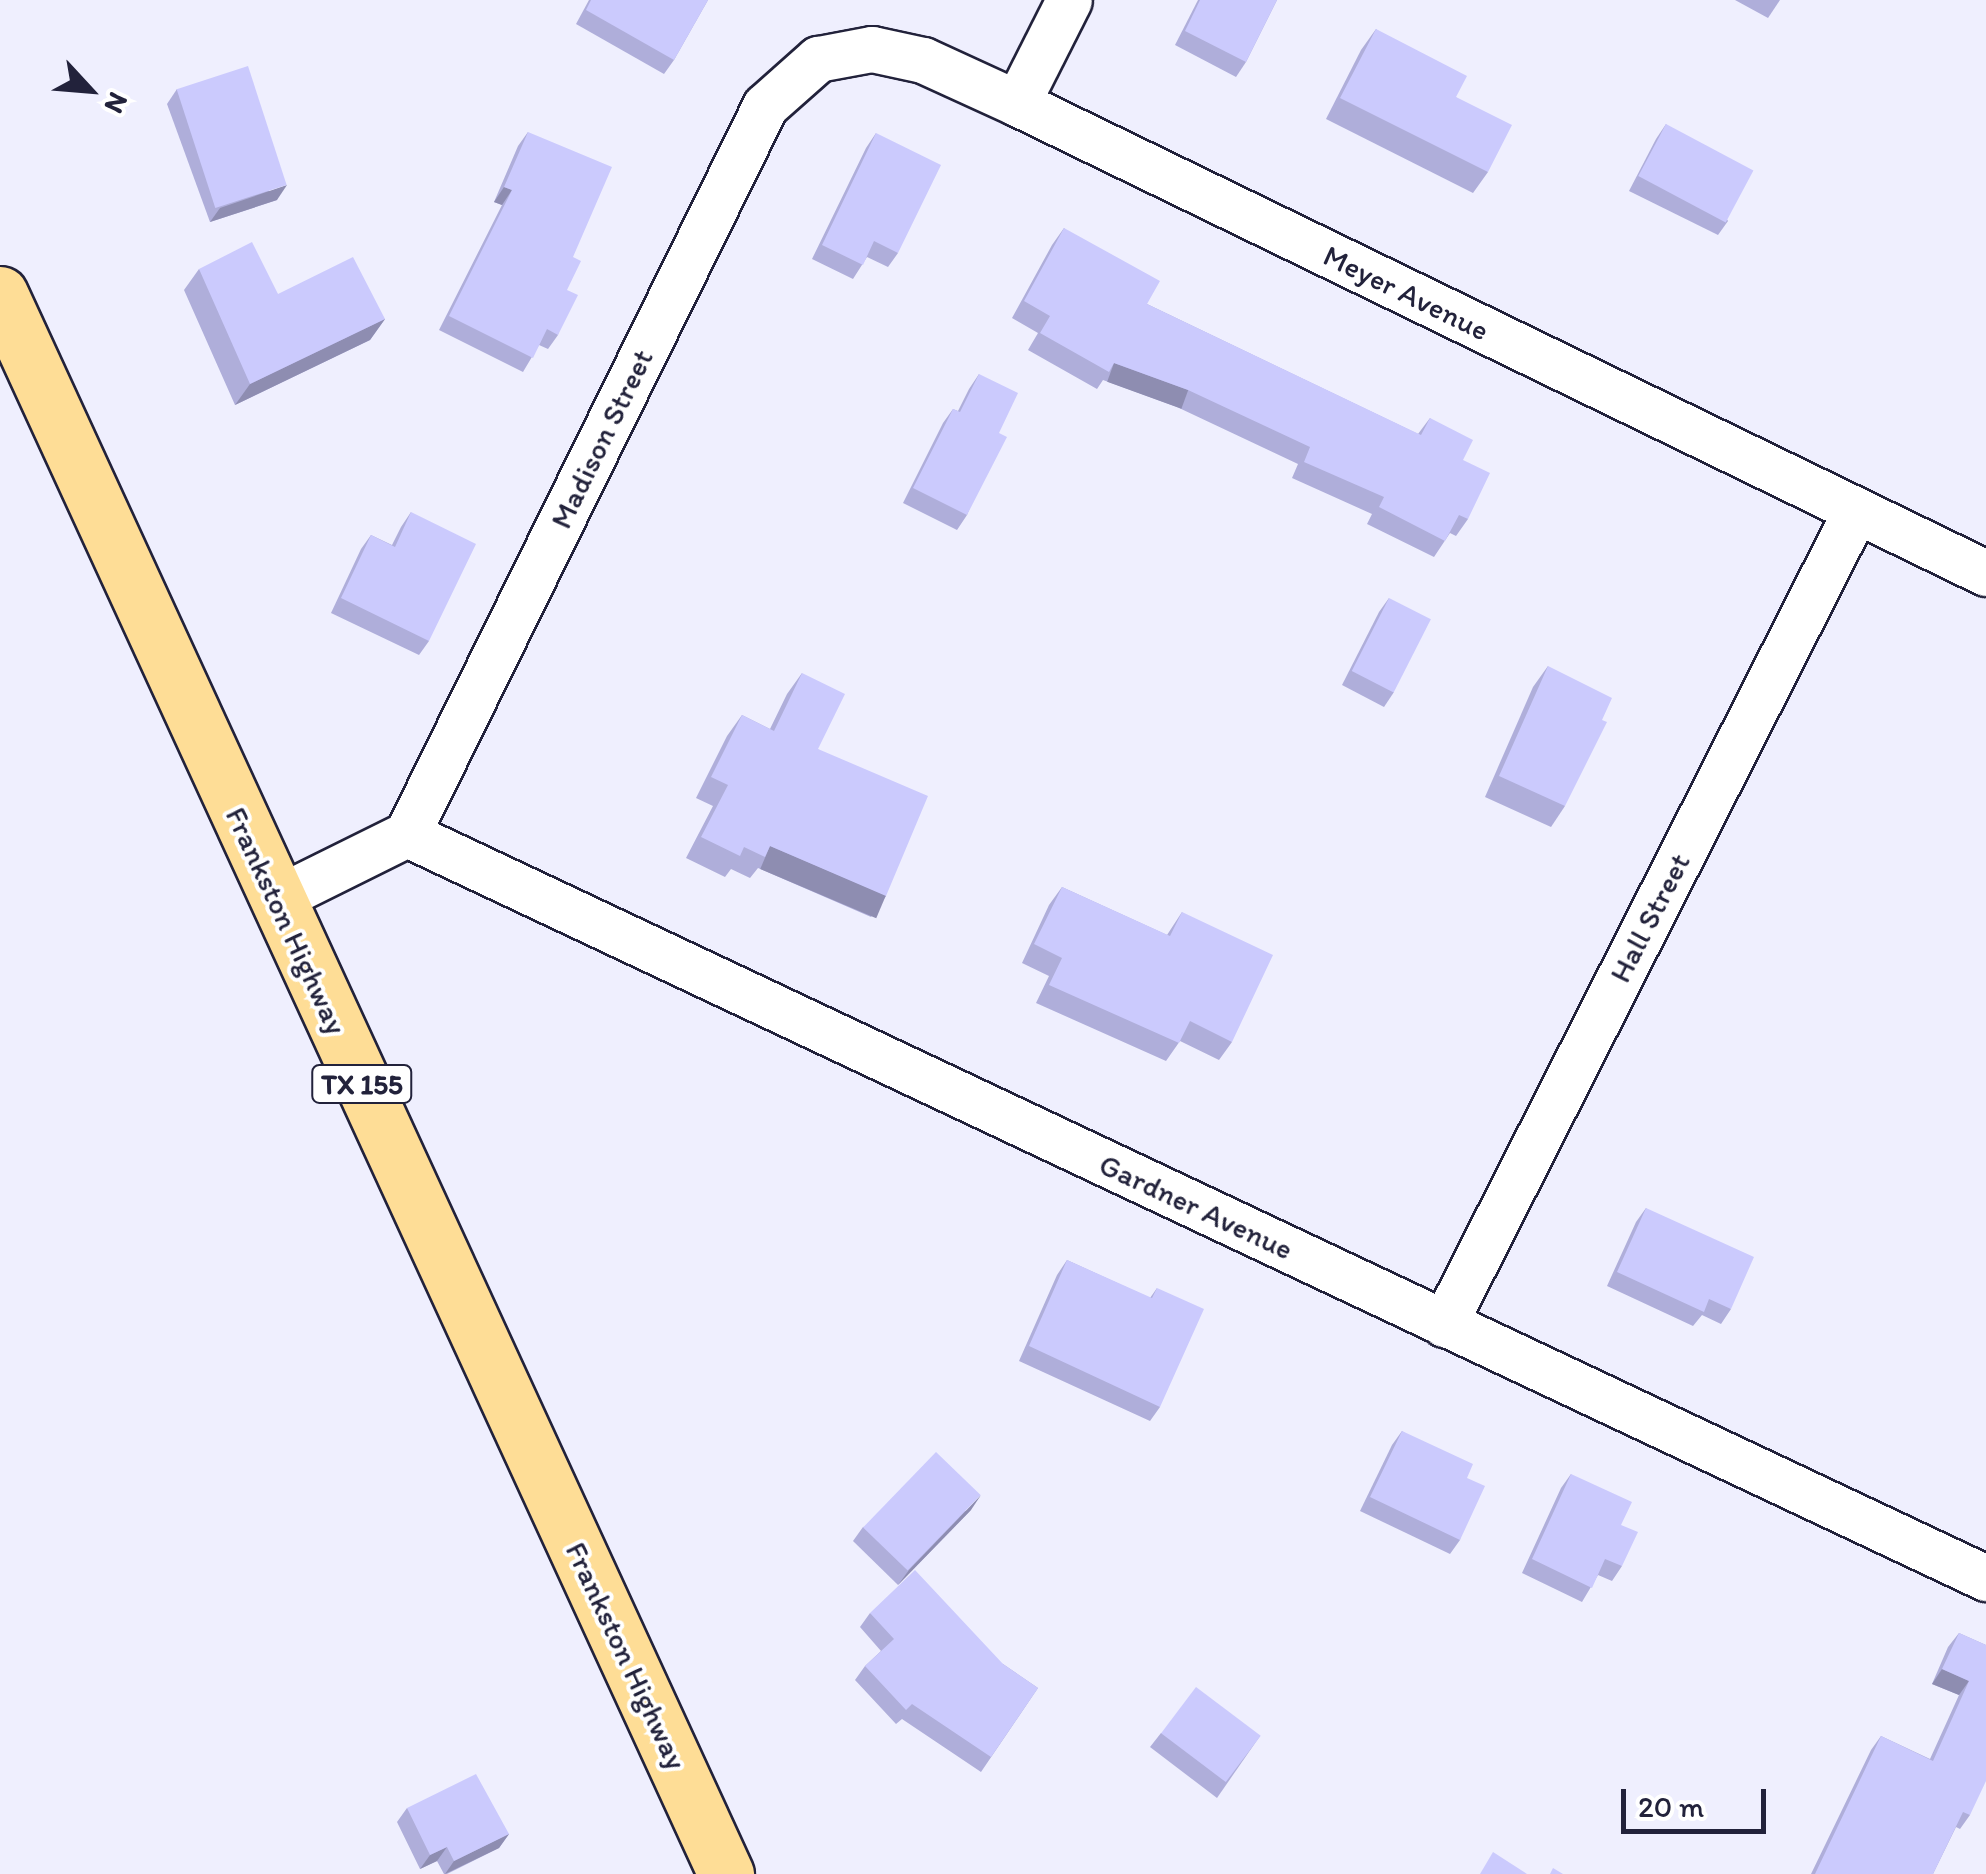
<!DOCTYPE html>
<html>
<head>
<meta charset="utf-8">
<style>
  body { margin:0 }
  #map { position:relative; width:1986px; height:1874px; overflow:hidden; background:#efeffe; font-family:Itim,sans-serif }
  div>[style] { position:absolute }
  .roads { filter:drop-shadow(2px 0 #22223b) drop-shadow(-2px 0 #22223b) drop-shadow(0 2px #22223b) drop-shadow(0 -2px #22223b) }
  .street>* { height:45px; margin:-22.5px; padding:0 22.5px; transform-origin:22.5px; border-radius:22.5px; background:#fff }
  .primary>* { height:55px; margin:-27.5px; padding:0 27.5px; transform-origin:27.5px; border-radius:27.5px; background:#fedd96 }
  .wall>* { inset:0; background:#afaeda }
  .shaded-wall>* { inset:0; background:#8e8db1; transform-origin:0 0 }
  .building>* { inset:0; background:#cbcafd; transform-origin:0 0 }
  span { translate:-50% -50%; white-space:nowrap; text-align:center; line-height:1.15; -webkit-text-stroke:8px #fff; paint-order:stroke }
  .shield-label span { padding:2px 8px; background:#fff; border:2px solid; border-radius:8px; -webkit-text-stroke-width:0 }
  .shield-label { font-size:28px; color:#22223b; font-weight:700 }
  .street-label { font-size:30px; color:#22223b }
  .north { position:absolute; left:40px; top:40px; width:100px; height:100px; -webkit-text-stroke:8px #fff; paint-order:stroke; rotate:116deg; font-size:28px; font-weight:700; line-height:40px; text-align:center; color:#22223b }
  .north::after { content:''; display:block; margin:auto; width:35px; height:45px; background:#22223b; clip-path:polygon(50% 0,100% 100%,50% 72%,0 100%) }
  .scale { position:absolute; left:1621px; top:1789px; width:145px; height:45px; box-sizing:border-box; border:5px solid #22223b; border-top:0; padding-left:12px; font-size:30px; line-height:35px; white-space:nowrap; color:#22223b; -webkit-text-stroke:8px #fff; paint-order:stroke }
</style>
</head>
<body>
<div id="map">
  <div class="roads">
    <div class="street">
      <i style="left:1017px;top:103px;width:115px;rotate:-63.2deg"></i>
      <i style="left:407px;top:834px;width:811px;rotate:-63.81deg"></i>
      <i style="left:765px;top:106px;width:71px;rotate:-41.6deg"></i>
      <i style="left:818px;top:59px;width:55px;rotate:-10.5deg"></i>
      <i style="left:872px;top:49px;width:52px;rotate:12.2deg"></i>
      <i style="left:923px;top:60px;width:103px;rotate:24.6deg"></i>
      <i style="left:1017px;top:103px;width:1077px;rotate:25.88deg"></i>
      <i style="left:407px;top:834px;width:1746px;rotate:25.23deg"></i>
      <i style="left:276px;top:899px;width:146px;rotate:-26.4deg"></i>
      <i style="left:1444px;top:1324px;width:910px;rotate:-63.15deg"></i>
    </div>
    <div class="primary">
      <i style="left:0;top:294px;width:1739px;rotate:65.32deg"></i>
    </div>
  </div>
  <div class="wall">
    <i style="clip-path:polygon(589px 0,708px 0,674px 60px,664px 74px,576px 24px)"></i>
    <i style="clip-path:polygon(1198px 0,1277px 0,1246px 62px,1236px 77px,1175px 45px)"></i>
    <i style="clip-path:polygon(1735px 0,1780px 0,1768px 18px)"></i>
    <i style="clip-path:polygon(1376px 29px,1456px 97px,1488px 172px,1473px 193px,1326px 119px,1361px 50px)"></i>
    <i style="clip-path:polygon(177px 89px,277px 200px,210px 222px,167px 104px)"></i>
    <i style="clip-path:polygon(1666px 124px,1728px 221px,1718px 235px,1629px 191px,1656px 139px)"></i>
    <i style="clip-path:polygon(528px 132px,573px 257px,558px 335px,548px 349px,539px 345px,523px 372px,439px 330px,502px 205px,494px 202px,518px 146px)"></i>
    <i style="clip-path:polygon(876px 133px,898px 253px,888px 267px,867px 257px,853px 279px,812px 259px,866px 148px)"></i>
    <i style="clip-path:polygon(1064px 228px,1147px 304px,1418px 434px,1430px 418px,1463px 460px,1468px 519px,1456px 536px,1450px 533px,1434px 557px,1367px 524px,1372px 514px,1292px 478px,1298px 464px,1177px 407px,1103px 380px,1097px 389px,1028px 350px,1038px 333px,1012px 318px,1052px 245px)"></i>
    <i style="clip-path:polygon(199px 269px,278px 294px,385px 319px,370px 340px,235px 405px,184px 290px)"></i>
    <i style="clip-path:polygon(979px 374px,999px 433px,967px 515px,957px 530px,903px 503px,943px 423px,953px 409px,958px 411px,969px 389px)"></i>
    <i style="clip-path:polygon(411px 512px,429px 641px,419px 655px,331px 613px,361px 549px,371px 535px,392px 545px,401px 527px)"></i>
    <i style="clip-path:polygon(1389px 598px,1394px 692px,1384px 707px,1342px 685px,1379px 612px)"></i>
    <i style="clip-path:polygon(1548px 666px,1565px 806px,1551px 827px,1485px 797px,1533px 687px)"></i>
    <i style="clip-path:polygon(802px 673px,818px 749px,886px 896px,871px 917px,758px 868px,750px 878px,731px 869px,725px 877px,686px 858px,713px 806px,696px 798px,727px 736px,742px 715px,770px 729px,787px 694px)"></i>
    <i style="clip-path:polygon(1062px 887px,1167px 935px,1182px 912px,1232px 1042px,1219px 1060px,1180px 1041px,1166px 1061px,1036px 1003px,1049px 976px,1022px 963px,1049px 905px)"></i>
    <i style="clip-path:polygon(1646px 1208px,1731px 1309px,1721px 1324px,1702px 1315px,1693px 1326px,1607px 1286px,1636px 1222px)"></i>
    <i style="clip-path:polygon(1067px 1260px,1150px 1298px,1157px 1288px,1160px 1407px,1150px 1421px,1019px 1361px,1057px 1275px)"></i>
    <i style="clip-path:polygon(1402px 1431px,1467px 1478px,1460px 1540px,1450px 1554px,1360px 1511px,1392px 1445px)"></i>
    <i style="clip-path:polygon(1571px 1474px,1622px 1566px,1612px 1581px,1598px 1575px,1582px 1602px,1522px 1573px,1561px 1488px)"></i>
    <i style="clip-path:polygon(971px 1510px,898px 1585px,853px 1541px,863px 1527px)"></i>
    <i style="clip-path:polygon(870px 1613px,1003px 1664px,1038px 1688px,981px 1772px,902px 1719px,896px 1724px,855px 1680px,865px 1666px,881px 1651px,860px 1627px)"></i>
    <i style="clip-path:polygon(1959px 1633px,1986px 1645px,1970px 1815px,1960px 1829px,1956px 1827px,1933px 1874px,1811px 1874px,1871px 1750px,1881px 1736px,1930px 1759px,1959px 1695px,1932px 1684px,1948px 1647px)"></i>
    <i style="clip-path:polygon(1161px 1733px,1260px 1736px,1217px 1798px,1150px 1747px)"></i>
    <i style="clip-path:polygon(407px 1808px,509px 1834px,499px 1848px,447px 1874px,444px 1874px,437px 1861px,420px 1869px,397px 1822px)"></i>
  </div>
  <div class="shaded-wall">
    <i style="clip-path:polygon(287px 185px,277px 200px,210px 222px,220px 208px)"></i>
    <i style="clip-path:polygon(504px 187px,512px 190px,502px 205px,494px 202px)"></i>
    <i style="clip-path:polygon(385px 319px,370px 340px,235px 405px,250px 384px)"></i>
    <i style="left:1114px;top:363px;width:79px;height:20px;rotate:20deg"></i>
    <i style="left:770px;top:846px;width:126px;height:25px;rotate:23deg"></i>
    <i style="clip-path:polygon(981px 1495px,971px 1510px,898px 1585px,909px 1570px)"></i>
    <i style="clip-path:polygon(1942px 1669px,1969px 1681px,1959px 1695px,1932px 1684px)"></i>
    <i style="clip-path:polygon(509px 1834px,499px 1848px,445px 1874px,454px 1861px)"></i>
    <i style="clip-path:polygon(447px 1847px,437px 1861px,420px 1869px,430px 1855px)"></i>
  </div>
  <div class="building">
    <i style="clip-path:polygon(591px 0,708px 0,674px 60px,586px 10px)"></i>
    <i style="clip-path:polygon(1200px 0,1277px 0,1246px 62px,1185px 31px)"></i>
    <i style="clip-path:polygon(1376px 29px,1467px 76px,1456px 97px,1512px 125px,1488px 172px,1340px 98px)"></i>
    <i style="left:248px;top:66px;width:125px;height:75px;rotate:72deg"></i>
    <i style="left:1666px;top:124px;width:99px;height:59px;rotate:28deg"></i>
    <i style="clip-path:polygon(528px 132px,612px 167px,573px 257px,581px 261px,567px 290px,578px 295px,558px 335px,547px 329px,533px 358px,449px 316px,512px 190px,504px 187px)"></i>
    <i style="clip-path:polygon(876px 133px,941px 165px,898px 253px,874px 241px,863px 265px,822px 245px)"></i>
    <i style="clip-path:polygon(1064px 228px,1160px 281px,1147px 304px,1421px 435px,1430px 418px,1473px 440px,1463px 460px,1490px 473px,1468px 519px,1459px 515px,1445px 541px,1379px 507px,1384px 497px,1304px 462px,1310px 447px,1188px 390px,1114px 363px,1109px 372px,1040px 333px,1050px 316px,1024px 301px)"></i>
    <i style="clip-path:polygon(252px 242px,278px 294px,353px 257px,385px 319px,250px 384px,199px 269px)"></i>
    <i style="clip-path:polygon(979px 374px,1018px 393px,999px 433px,1007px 437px,967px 515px,913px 488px,953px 409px,960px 412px)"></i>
    <i style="clip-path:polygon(411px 512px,476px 544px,429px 641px,341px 598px,371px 535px,395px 547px)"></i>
    <i style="left:1389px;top:598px;width:47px;height:82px;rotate:27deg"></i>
    <i style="clip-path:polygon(1548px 666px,1612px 698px,1602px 720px,1607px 722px,1565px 806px,1499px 776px)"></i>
    <i style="clip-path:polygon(802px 673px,845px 694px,818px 749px,928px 796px,886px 896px,770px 846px,765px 857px,744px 847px,740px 856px,701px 837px,728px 785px,711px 777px,742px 715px,774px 731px)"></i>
    <i style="clip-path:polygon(1062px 887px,1170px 936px,1182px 912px,1273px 955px,1232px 1042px,1190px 1021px,1179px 1043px,1049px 985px,1062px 958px,1034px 944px)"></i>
    <i style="clip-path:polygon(1646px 1208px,1754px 1257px,1731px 1309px,1709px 1299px,1704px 1312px,1617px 1272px)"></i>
    <i style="clip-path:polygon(1067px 1260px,1152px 1298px,1157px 1288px,1204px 1309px,1160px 1407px,1029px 1346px)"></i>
    <i style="clip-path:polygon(1402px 1431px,1473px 1464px,1467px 1478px,1485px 1486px,1460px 1540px,1370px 1497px)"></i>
    <i style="left:936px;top:1452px;width:62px;height:105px;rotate:44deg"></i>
    <i style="clip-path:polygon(1571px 1474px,1632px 1502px,1621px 1525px,1638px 1532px,1622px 1566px,1605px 1559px,1592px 1588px,1532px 1559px)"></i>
    <i style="clip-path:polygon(915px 1570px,1003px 1664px,1038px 1688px,991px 1757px,912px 1704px,906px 1710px,865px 1666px,894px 1639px,870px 1613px)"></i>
    <i style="clip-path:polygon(1959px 1633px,1986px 1645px,1986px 1781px,1970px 1815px,1963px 1812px,1933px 1874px,1815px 1874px,1881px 1736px,1933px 1761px,1969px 1681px,1942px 1669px)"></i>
    <i style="left:1196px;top:1687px;width:81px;height:58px;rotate:37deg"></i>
    <i style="clip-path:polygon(476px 1774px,509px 1834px,454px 1861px,447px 1847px,430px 1855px,407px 1808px)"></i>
    <i style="clip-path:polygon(1493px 1852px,1527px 1874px,1480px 1874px)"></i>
    <i style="clip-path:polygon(1553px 1868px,1563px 1874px,1550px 1874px)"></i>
  </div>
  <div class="shield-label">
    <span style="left:362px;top:1084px">TX 155</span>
  </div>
  <div class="street-label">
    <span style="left:1406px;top:293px;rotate:26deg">Meyer Avenue</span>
    <span style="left:602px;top:439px;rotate:-64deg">Madison Street</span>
    <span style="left:1650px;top:918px;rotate:-63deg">Hall Street</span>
    <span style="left:286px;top:921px;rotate:65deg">Frankston Highway</span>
    <span style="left:1196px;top:1207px;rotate:25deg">Gardner Avenue</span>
    <span style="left:626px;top:1656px;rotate:65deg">Frankston Highway</span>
  </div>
  <div class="north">N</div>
  <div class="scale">20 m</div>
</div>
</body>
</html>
